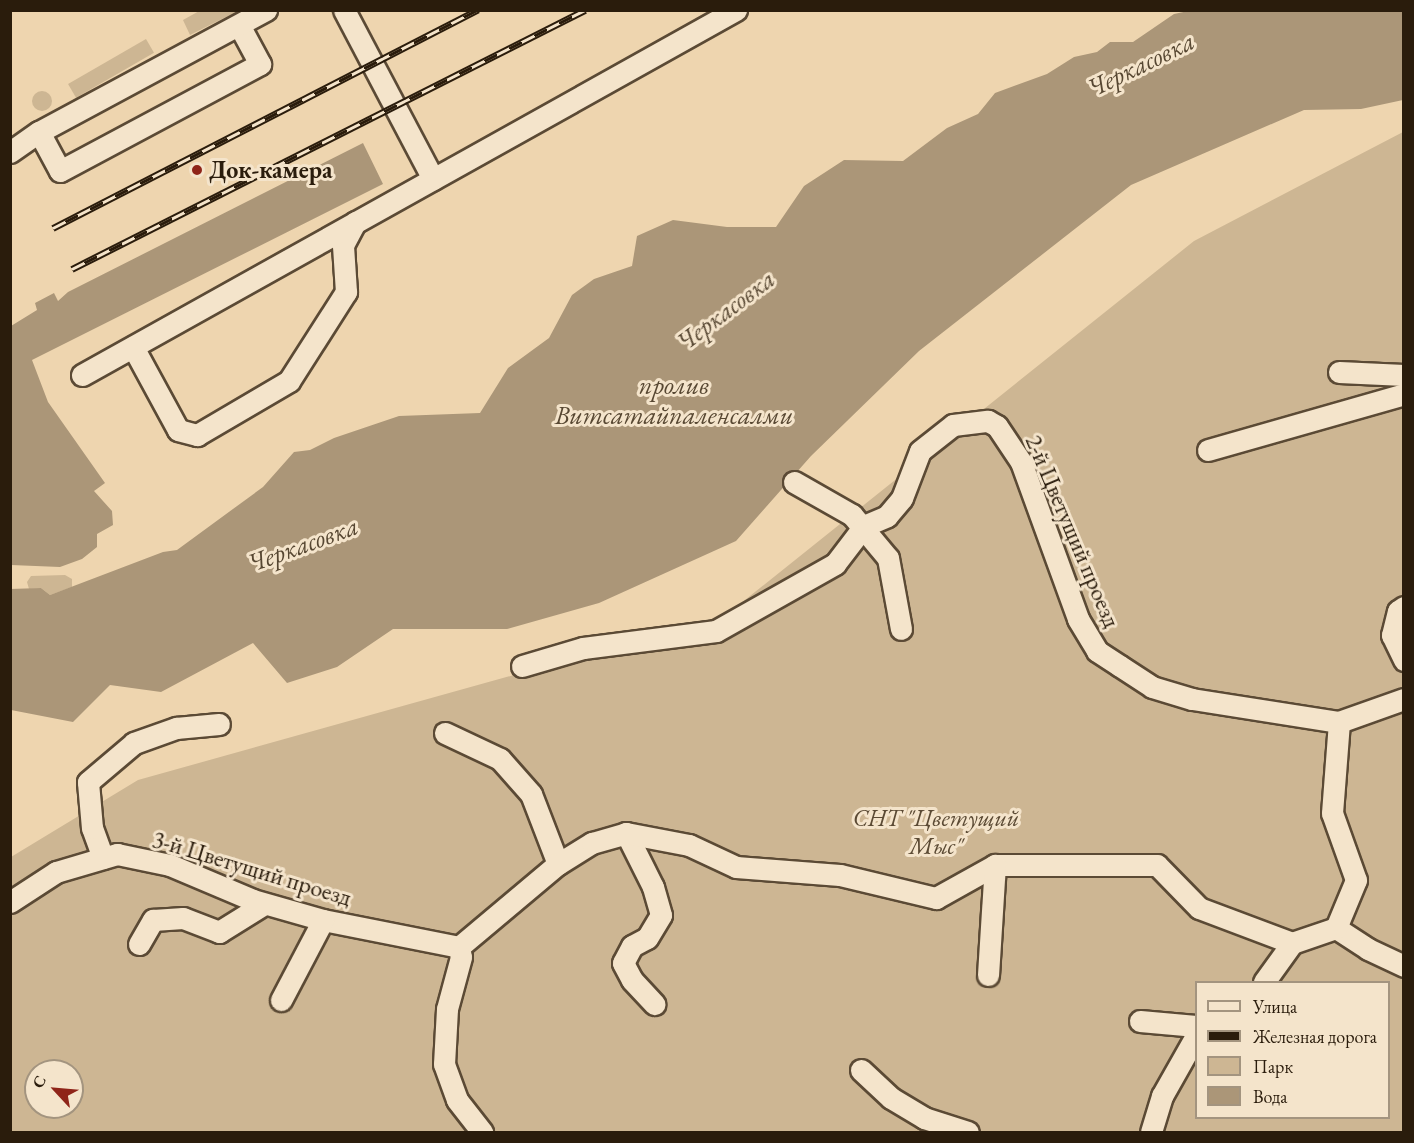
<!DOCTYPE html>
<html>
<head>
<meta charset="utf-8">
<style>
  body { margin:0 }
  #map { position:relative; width:1414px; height:1143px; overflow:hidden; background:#eed5af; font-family:"EB Garamond",serif }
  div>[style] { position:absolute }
  .green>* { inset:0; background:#cdb693; transform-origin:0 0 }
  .round { border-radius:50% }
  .water>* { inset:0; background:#ab9678 }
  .roads { filter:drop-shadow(2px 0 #5b4a35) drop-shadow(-2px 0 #5b4a35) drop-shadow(0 2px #5b4a35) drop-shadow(0 -2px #5b4a35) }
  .minor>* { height:21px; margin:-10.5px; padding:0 10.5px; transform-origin:10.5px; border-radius:10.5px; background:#f4e4cb }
  .rail>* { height:7px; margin-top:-3.5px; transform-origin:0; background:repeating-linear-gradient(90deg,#f4e4cb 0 14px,#2a1c0c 0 28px); box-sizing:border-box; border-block:2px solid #2a1c0c }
  .dots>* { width:16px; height:16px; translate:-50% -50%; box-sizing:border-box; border:3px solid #f4e4cb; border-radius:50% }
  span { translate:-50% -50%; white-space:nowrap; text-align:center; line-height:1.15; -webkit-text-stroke:6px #f4e4cb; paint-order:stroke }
  .poi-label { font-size:24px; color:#2a1c0c; font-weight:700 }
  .left { translate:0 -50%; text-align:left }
  .street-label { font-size:24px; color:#2a1c0c }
  .park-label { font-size:24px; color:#5b4a34; font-style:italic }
  .water-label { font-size:26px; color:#574732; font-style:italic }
  .frame { position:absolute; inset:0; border:12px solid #2a1c0c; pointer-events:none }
  .legend { position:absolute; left:1195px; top:981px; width:195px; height:138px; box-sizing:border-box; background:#f4e4cb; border:2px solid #a3947f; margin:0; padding:8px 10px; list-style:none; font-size:18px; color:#2a1c0c }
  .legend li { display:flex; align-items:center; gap:12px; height:30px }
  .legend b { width:30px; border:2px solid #a3947f }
  .north { position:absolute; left:24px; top:1059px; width:60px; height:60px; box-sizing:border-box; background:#f4e4cb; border:2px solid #a3947f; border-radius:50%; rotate:296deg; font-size:16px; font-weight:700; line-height:24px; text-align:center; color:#2a1c0c }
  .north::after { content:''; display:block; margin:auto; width:21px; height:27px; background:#8f2418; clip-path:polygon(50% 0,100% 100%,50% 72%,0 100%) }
</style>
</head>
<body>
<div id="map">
  <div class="green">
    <i style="clip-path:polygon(201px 10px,238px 10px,238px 11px,190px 35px,183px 20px)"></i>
    <i style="left:146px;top:39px;width:16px;height:90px;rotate:60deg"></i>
    <i class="round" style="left:32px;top:91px;width:20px;height:20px"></i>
    <i style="clip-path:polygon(evenodd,1403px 132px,1403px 1132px,11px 1132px,11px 857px,138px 780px,725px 616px,1194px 241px,1403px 132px,1196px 982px,1388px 982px,1388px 1118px,1196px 1118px,1196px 982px,1403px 132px,36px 1071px,72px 1071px,72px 1107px,36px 1107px,36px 1071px)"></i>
    <i style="clip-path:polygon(65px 575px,72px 579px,72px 587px,50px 595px,41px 588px,29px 589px,27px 582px,31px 576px)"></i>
  </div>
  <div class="water">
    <i style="clip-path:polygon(1193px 10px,1403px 11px,1403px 100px,1361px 109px,1304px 110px,1131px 185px,919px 351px,811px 456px,736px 541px,599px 603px,507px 629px,393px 629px,337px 667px,287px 683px,253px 643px,161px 692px,110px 685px,73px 722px,11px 710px,10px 589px,41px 588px,50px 595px,163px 552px,177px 550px,263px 487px,294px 452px,310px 450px,334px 438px,399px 416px,480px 413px,508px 368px,549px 338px,572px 295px,594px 279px,632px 266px,637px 236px,673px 220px,727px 227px,776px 227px,804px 186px,844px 160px,903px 161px,947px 128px,978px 114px,995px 93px,1047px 74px,1074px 57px,1097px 52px,1110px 42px,1133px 42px,1174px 14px)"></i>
    <i style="clip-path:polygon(363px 143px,383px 184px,32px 360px,48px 402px,105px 483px,94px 491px,112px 511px,113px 525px,97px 534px,97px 547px,82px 559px,60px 567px,11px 565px,11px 326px,37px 310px,35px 303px,54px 293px,58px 301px,68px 292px)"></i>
  </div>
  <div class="roads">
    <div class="minor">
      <i style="left:344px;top:10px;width:191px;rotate:62.2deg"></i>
      <i style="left:39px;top:132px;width:44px;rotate:61.7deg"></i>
      <i style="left:60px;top:171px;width:227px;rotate:-28.1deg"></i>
      <i style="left:260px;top:64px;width:44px;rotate:-118.3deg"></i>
      <i style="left:10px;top:152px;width:35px;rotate:-35deg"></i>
      <i style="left:39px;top:132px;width:258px;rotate:-28.3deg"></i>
      <i style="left:133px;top:347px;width:94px;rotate:61.5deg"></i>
      <i style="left:178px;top:430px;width:20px;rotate:15deg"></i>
      <i style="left:197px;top:435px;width:107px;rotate:-30.4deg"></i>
      <i style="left:289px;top:381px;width:106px;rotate:-57.4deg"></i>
      <i style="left:346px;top:292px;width:47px;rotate:-93.7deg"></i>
      <i style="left:343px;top:245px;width:26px;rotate:-62deg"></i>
      <i style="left:1339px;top:372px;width:65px;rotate:2.6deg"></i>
      <i style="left:82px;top:375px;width:749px;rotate:-29.17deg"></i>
      <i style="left:1208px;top:450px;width:204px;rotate:-15.9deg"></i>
      <i style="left:794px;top:482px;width:67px;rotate:29.6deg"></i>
      <i style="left:852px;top:515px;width:56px;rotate:50.1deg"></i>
      <i style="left:888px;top:558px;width:72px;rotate:79.6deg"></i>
      <i style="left:1404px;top:607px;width:7px;rotate:146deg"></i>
      <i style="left:1398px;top:611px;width:25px;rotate:104deg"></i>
      <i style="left:1392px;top:635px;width:28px;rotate:64deg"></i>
      <i style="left:522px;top:666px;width:64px;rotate:-16.4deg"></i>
      <i style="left:583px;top:648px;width:134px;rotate:-7.3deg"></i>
      <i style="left:716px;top:631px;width:137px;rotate:-29.4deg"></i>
      <i style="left:835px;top:564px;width:48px;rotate:-52.7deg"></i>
      <i style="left:864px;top:526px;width:25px;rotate:-23deg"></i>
      <i style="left:887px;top:516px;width:23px;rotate:-50deg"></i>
      <i style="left:902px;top:498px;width:50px;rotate:-69deg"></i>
      <i style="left:920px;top:451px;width:42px;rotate:-38.2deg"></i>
      <i style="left:953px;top:425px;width:35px;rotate:-7deg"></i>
      <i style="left:988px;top:421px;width:10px;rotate:29deg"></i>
      <i style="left:997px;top:426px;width:43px;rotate:56.3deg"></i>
      <i style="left:1021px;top:462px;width:167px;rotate:70deg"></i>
      <i style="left:1078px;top:619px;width:37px;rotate:59deg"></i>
      <i style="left:1097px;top:651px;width:27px;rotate:33deg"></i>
      <i style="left:1120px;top:666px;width:38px;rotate:33deg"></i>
      <i style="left:1152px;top:687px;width:42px;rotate:16.7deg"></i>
      <i style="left:1192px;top:699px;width:149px;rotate:8.9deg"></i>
      <i style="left:1339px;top:722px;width:69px;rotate:-19.5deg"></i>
      <i style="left:445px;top:733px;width:61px;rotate:25.3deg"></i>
      <i style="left:500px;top:759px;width:47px;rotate:48.5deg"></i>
      <i style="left:531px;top:794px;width:75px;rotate:68.9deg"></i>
      <i style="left:626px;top:833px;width:60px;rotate:63.4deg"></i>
      <i style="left:653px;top:887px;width:29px;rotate:74deg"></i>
      <i style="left:661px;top:915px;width:27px;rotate:121deg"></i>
      <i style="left:647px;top:938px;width:17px;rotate:152deg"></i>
      <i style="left:632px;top:946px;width:19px;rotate:118deg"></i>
      <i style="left:623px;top:963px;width:19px;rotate:62deg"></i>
      <i style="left:632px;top:980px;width:33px;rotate:47deg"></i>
      <i style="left:103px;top:858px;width:32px;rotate:-110deg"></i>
      <i style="left:92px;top:828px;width:46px;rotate:-95deg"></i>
      <i style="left:88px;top:782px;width:60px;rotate:-40.3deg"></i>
      <i style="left:134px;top:743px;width:45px;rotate:-19.7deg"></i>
      <i style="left:176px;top:728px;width:43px;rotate:-5.3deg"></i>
      <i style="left:10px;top:902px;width:55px;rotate:-33.1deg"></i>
      <i style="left:56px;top:872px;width:64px;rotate:-16.4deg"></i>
      <i style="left:117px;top:854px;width:54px;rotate:11.7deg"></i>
      <i style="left:170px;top:865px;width:90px;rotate:22.9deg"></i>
      <i style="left:253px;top:900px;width:73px;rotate:15.9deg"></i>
      <i style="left:323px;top:920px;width:139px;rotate:11.2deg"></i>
      <i style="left:459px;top:947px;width:129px;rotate:-40deg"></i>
      <i style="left:558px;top:864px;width:40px;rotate:-32deg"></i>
      <i style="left:592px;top:843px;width:35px;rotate:-16deg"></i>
      <i style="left:626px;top:833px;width:64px;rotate:10.8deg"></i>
      <i style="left:689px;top:845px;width:52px;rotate:25.1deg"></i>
      <i style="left:736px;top:867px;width:104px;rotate:4.4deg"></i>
      <i style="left:840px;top:875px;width:99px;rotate:13.5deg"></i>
      <i style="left:936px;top:898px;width:68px;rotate:-29.2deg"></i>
      <i style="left:995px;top:865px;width:162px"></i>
      <i style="left:1157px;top:865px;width:60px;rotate:45.7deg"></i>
      <i style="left:1199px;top:908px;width:99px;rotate:20.6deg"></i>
      <i style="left:1292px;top:943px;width:46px;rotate:-18.8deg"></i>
      <i style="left:1336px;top:928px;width:38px;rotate:33deg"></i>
      <i style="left:1368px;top:949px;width:40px;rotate:25deg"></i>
      <i style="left:1336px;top:928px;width:52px;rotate:-67.4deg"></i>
      <i style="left:1356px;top:880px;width:71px;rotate:-109.7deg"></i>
      <i style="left:1332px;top:813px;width:91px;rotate:-85.6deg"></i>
      <i style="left:139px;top:944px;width:28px;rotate:-60deg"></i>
      <i style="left:153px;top:920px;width:30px;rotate:-4deg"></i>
      <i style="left:183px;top:918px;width:39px;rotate:21deg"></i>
      <i style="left:219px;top:932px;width:53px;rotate:-31.9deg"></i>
      <i style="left:459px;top:947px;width:10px;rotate:79deg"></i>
      <i style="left:461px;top:957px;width:54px;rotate:105.1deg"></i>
      <i style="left:447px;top:1009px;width:55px;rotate:93.1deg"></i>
      <i style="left:444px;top:1064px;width:38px;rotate:70deg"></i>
      <i style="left:457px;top:1100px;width:41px;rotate:52deg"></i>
      <i style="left:988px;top:975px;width:110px;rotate:-86.4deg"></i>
      <i style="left:1264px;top:982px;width:48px;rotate:-54.3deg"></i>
      <i style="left:281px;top:1000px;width:90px;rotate:-62.3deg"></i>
      <i style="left:1140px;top:1021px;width:56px;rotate:5.1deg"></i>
      <i style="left:861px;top:1070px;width:41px;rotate:43deg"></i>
      <i style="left:891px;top:1098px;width:39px;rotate:31deg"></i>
      <i style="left:924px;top:1118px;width:46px;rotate:17.7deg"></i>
      <i style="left:1151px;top:1132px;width:38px;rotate:-73deg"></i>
      <i style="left:1162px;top:1096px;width:69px;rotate:-60.5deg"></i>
    </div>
  </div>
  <div class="rail">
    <i style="left:53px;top:228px;width:478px;rotate:-27.2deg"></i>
    <i style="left:72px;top:269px;width:575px;rotate:-26.79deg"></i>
  </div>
  <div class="dots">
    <i style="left:197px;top:170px;background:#8f2418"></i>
  </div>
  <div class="poi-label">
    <span class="left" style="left:209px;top:170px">Док-камера</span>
  </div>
  <div class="street-label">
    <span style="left:1073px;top:531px;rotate:67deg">2-й Цветущий проезд</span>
    <span style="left:252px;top:868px;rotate:17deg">3-й Цветущий проезд</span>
  </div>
  <div class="park-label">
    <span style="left:936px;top:832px">СНТ "Цветущий<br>Мыс"</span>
  </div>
  <div class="water-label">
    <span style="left:1141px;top:65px;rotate:-26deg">Черкасовка</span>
    <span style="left:726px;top:311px;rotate:-37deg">Черкасовка</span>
    <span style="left:674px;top:401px">пролив<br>Витсатайпаленсалми</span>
    <span style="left:303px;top:545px;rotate:-20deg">Черкасовка</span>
  </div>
  <div class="frame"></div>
  <ul class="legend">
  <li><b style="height:8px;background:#f4e4cb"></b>Улица</li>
  <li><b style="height:8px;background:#2a1c0c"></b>Железная дорога</li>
  <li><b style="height:16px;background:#cdb693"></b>Парк</li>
  <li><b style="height:16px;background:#ab9678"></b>Вода</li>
  </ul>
  <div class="north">С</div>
</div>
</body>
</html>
